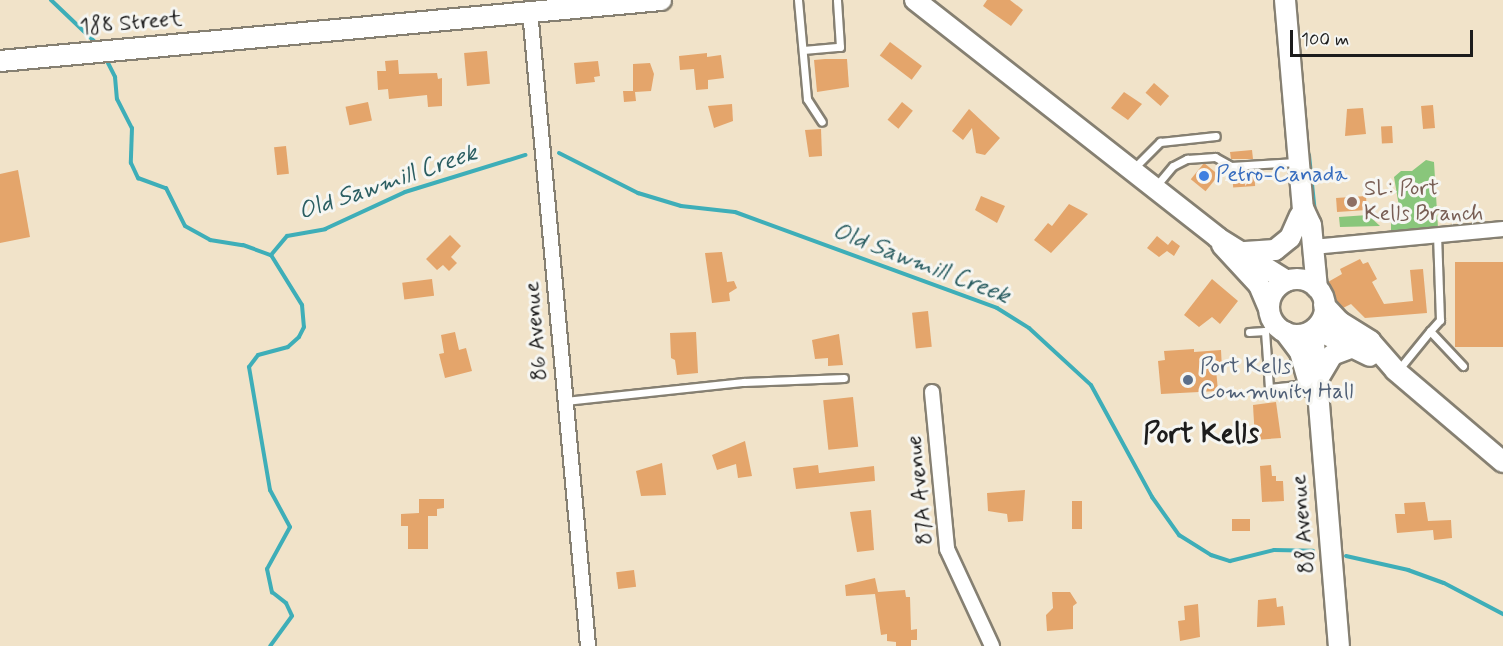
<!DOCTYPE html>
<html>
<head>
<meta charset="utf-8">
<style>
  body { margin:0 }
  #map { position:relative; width:1503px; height:646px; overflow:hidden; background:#f1e3c9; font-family:Mynerve,sans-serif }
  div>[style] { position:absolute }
  .green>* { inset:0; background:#89c67b }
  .stream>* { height:4px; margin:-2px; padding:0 2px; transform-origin:2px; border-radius:2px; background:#3eaeb8 }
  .building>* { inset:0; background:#e4a56b; transform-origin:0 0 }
  .roads { filter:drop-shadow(2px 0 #868072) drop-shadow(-2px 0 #868072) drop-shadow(0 2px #868072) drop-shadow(0 -2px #868072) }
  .lane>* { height:7px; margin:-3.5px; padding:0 3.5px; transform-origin:3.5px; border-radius:3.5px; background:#fff }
  .street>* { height:14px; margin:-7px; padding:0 7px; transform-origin:7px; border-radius:7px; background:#fff }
  .secondary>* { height:20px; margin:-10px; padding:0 10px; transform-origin:10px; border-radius:10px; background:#fff }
  .secondary>.ring { margin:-10px; padding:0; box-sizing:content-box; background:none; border:20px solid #fff; border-radius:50% }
  .dots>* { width:16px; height:16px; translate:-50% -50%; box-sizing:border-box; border:3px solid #f6f6f2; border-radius:50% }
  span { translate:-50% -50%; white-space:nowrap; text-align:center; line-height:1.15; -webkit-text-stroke:6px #f6f6f2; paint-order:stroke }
  .street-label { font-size:22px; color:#1c1c1c }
  .shop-label { font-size:22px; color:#366cbe }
  .left { translate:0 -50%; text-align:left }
  .education-label { font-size:22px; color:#785e54 }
  .service-label { font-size:22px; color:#4e5e75 }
  .water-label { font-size:24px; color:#2b5e62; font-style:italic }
  .district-label { font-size:28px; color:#1c1c1c; font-weight:700 }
  .scale { position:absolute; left:1290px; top:30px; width:183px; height:27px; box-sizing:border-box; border:3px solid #1c1c1c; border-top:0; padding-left:8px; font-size:18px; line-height:21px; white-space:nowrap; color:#1c1c1c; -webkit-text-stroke:4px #f6f6f2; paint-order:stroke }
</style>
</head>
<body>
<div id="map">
  <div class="green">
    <i style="clip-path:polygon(1426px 160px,1434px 162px,1438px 228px,1391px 232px,1391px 221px,1401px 218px,1394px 177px,1401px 171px,1412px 171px)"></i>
    <i style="clip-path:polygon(1368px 215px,1380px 226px,1340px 227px,1339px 217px)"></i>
  </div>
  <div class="stream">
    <i style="left:51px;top:0;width:59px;rotate:43.6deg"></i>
    <i style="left:107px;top:61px;width:18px;rotate:63deg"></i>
    <i style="left:115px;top:77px;width:22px;rotate:85deg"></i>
    <i style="left:117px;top:99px;width:33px;rotate:63deg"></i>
    <i style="left:132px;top:128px;width:35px;rotate:92deg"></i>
    <i style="left:131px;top:163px;width:17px;rotate:65deg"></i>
    <i style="left:138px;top:178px;width:30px;rotate:20deg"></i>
    <i style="left:166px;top:188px;width:42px;rotate:63.4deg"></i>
    <i style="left:185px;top:226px;width:29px;rotate:29deg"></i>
    <i style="left:210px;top:240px;width:33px;rotate:9deg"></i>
    <i style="left:243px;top:245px;width:30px;rotate:20deg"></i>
    <i style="left:271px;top:255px;width:59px;rotate:58.2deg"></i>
    <i style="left:302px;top:305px;width:22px;rotate:85deg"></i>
    <i style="left:304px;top:327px;width:11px;rotate:117deg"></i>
    <i style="left:299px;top:337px;width:15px;rotate:138deg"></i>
    <i style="left:288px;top:347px;width:31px;rotate:165deg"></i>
    <i style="left:258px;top:355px;width:15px;rotate:127deg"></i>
    <i style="left:249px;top:367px;width:125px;rotate:80.3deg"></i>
    <i style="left:270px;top:490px;width:42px;rotate:61.6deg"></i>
    <i style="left:290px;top:527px;width:48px;rotate:118.7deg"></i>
    <i style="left:267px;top:569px;width:24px;rotate:78deg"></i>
    <i style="left:272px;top:592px;width:18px;rotate:38deg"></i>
    <i style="left:286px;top:603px;width:14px;rotate:65deg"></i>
    <i style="left:292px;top:616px;width:37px;rotate:126deg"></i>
    <i style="left:559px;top:153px;width:89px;rotate:26.9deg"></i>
    <i style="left:638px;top:193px;width:45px;rotate:16.8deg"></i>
    <i style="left:681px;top:206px;width:54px;rotate:6.3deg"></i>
    <i style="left:735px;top:212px;width:279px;rotate:20.1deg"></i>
    <i style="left:997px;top:308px;width:38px;rotate:32deg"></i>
    <i style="left:1029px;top:328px;width:84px;rotate:42.6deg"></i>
    <i style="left:1091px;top:385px;width:128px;rotate:61.4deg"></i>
    <i style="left:1152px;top:497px;width:47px;rotate:54.6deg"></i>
    <i style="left:1179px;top:535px;width:38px;rotate:32deg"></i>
    <i style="left:1211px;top:555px;width:20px;rotate:18deg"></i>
    <i style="left:1230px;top:561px;width:45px;rotate:-14deg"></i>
    <i style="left:1274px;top:550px;width:39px;rotate:1deg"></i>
    <i style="left:1309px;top:155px;width:58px;rotate:84.1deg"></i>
    <i style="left:271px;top:255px;width:25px;rotate:-50deg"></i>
    <i style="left:287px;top:236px;width:39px;rotate:-10deg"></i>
    <i style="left:325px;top:229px;width:88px;rotate:-24.8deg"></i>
    <i style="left:405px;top:192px;width:126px;rotate:-17.1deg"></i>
    <i style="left:1346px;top:556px;width:64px;rotate:12.7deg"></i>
    <i style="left:1408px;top:570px;width:38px;rotate:20deg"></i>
    <i style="left:1444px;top:583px;width:67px;rotate:27.7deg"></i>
  </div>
  <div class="building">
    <i style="clip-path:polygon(987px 0,1010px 0,1023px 10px,1011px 26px,983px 6px)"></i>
    <i style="left:890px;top:42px;width:40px;height:17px;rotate:37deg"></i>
    <i style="left:487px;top:51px;width:33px;height:23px;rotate:85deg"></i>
    <i style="clip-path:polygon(707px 53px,707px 57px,721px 55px,724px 78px,708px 80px,708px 89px,696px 90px,694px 69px,680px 70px,679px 56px)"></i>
    <i style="clip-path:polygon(825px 59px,847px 59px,849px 87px,817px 92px,814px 60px)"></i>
    <i style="clip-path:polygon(398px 60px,399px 74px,437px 73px,438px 79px,442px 78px,442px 106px,428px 107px,427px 95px,389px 99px,388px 89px,378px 90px,377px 71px,386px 71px,385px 61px)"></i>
    <i style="clip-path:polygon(598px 61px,600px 76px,594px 77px,595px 82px,576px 84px,574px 63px)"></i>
    <i style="clip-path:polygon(650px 63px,654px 74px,651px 91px,635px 92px,636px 101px,624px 102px,623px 91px,633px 91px,633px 64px)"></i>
    <i style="left:1154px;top:83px;width:20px;height:13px;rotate:41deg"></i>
    <i style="clip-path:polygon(1124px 92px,1142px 104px,1128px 120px,1111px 108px)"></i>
    <i style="left:368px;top:102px;width:19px;height:23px;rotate:78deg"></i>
    <i style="left:902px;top:102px;width:14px;height:23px;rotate:39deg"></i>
    <i style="clip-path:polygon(732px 104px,733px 121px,714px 128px,708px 106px)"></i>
    <i style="left:1433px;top:105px;width:23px;height:12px;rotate:85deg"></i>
    <i style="clip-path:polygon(1363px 108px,1366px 134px,1345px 136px,1347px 109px)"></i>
    <i style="clip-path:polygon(969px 109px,1000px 138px,985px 155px,976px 153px,972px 128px,963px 140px,952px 131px)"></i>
    <i style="left:1392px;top:126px;width:17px;height:11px;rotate:87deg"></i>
    <i style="clip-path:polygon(821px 129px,822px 156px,809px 157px,805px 130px)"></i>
    <i style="left:286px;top:146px;width:28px;height:12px;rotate:84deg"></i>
    <i style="clip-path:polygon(1252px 150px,1253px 159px,1231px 159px,1230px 152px)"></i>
    <i style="left:1204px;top:163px;width:19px;height:21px;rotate:39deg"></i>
    <i style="clip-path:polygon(18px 170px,30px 237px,0 243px,0 174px)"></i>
    <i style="left:1254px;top:170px;width:16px;height:22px;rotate:86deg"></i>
    <i style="clip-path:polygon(981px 196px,1005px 206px,997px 223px,975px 210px)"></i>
    <i style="left:1366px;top:196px;width:14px;height:30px;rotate:86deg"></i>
    <i style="clip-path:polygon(1069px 204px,1088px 214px,1051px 253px,1034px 240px,1048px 223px,1052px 226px)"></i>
    <i style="clip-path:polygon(450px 235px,461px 246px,451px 257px,457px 263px,449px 271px,443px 265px,437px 270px,426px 259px)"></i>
    <i style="clip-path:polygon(1157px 236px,1168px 245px,1172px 240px,1180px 246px,1174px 256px,1167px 251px,1159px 257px,1147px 248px)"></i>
    <i style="clip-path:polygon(722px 252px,727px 282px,734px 281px,737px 288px,729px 293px,730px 301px,712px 303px,705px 253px)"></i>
    <i style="clip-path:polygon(1360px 259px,1363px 264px,1368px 262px,1377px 279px,1372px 282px,1384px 304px,1413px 301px,1410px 270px,1423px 269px,1427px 313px,1365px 318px,1351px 304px,1343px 308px,1329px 295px,1328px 282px,1342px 274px,1340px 269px)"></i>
    <i style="left:1503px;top:262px;width:85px;height:48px;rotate:90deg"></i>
    <i style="left:432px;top:279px;width:17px;height:30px;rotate:83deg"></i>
    <i style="clip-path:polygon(1212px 279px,1238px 301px,1220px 324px,1212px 317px,1199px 327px,1184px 315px)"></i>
    <i style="left:928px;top:311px;width:36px;height:16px;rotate:84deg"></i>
    <i style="clip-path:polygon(455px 332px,459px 350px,466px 348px,472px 371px,445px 378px,439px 354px,444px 353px,441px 335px)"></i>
    <i style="clip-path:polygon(696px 332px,698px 373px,677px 375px,675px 360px,671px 358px,670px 333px)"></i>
    <i style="clip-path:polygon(839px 334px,843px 365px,828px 366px,828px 358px,815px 359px,812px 340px)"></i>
    <i style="clip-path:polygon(1194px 349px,1194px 352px,1221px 350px,1222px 369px,1216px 369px,1218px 391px,1161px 394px,1158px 361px,1165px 360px,1164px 351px)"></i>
    <i style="left:853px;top:397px;width:50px;height:30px;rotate:84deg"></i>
    <i style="clip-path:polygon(1276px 402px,1281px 438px,1255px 440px,1253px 405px)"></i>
    <i style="clip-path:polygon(745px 441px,752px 476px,738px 478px,736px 464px,717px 470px,712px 455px)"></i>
    <i style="clip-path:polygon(662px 463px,666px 495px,641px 496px,636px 471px)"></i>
    <i style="clip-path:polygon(818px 465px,819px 473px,874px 466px,875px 481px,796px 489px,793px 468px)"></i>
    <i style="clip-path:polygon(1271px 465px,1272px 476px,1276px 476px,1276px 481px,1283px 481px,1284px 501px,1262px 502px,1260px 466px)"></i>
    <i style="clip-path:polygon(1025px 490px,1023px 521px,1008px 522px,1007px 514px,988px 511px,987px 493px)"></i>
    <i style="clip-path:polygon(419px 499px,444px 499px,444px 508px,437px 509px,437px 516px,428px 516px,428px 549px,408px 549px,408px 526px,401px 526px,401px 514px,419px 513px)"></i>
    <i style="left:1072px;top:501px;width:10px;height:28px"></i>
    <i style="clip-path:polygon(1425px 502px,1428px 521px,1451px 520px,1452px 538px,1434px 540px,1433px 530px,1397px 533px,1395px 514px,1405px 514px,1404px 503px)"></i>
    <i style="clip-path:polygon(871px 510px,874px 550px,857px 552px,850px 512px)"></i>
    <i style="left:1250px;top:519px;width:12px;height:18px;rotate:90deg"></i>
    <i style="left:634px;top:570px;width:17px;height:18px;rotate:83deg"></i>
    <i style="clip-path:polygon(875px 578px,878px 592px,905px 590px,906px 597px,910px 597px,911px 630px,917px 629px,917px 640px,911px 640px,911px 646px,896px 646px,896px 642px,887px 641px,887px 634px,881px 635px,875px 594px,846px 596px,845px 585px)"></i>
    <i style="clip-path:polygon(1052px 592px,1070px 592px,1077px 603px,1073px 606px,1073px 629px,1047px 631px,1046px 615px,1053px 608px)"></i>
    <i style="clip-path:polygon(1276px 598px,1277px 607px,1283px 606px,1285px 625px,1257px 627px,1258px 600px)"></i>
    <i style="clip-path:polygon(1198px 604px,1200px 637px,1180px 641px,1178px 621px,1185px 620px,1184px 606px)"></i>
  </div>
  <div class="roads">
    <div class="lane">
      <i style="left:798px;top:0;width:99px;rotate:84.8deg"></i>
      <i style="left:807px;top:99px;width:27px;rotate:57deg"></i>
      <i style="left:803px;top:50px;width:37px;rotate:-5deg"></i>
      <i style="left:840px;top:47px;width:47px;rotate:-93.7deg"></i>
      <i style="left:1134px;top:168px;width:37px;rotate:-45deg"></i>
      <i style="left:1160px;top:142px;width:56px;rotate:-6.1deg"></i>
      <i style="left:1156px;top:186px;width:26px;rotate:-50deg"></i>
      <i style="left:1173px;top:166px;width:16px;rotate:-27deg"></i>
      <i style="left:1187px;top:159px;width:28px;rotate:-4deg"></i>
      <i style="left:1215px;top:157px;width:18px;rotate:29deg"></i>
      <i style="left:1231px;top:166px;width:65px;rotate:-3.5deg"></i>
      <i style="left:1430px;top:331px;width:15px;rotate:-48deg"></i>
      <i style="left:1440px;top:320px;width:85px;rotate:-92deg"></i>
      <i style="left:1249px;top:332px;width:16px;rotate:-4deg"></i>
      <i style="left:1265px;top:331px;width:57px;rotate:86deg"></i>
      <i style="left:1269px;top:388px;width:38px;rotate:-6deg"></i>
      <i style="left:1399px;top:369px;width:49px;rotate:-50.8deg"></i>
      <i style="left:1430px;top:331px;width:48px;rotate:46.7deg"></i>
      <i style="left:565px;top:401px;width:180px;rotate:-6.1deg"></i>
      <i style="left:744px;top:382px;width:100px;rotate:-2.3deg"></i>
    </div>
    <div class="street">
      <i style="left:530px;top:11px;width:638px;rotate:84.78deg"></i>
      <i style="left:1313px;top:247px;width:191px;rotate:-5.4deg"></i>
      <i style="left:932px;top:392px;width:158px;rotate:84.5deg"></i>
      <i style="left:947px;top:549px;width:107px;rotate:65.1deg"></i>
    </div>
    <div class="secondary">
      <i style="left:915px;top:0;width:385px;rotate:38.1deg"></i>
      <i style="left:1218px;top:238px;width:81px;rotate:31.9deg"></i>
      <i style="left:1285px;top:0;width:209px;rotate:85.1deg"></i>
      <i style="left:1303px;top:208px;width:19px;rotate:65deg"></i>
      <i style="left:1311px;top:225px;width:63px;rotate:84.6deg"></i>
      <i style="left:0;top:61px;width:664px;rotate:-5.27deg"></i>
      <i style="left:1222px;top:245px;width:54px;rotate:47.2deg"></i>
      <i style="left:1259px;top:285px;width:25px;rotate:67deg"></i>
      <i style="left:1245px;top:252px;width:30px;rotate:-4deg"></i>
      <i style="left:1275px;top:250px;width:19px;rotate:-39deg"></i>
      <i style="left:1290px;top:238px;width:24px;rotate:-66deg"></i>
      <i class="ring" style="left:1269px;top:279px;width:36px;height:36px"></i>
      <i style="left:1324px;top:305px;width:23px;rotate:47deg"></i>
      <i style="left:1340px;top:322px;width:36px;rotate:32deg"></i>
      <i style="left:1370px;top:341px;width:38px;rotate:49deg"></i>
      <i style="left:1395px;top:370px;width:142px;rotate:40.4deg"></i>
      <i style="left:1315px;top:329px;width:61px;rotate:26.1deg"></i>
      <i style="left:1313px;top:331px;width:316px;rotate:85.3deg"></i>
      <i style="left:1285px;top:332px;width:25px;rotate:53deg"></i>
      <i style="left:1300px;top:352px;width:36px;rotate:74deg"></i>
      <i style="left:1319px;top:377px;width:26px;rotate:-59deg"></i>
      <i style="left:1332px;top:355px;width:25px;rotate:-21deg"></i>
    </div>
  </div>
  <div class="dots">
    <i style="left:1204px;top:176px;background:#3f7fe0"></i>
    <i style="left:1352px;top:202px;background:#8d6e63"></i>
    <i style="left:1188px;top:380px;background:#5c6f8a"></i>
  </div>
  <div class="street-label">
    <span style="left:131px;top:24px;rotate:-5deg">188 Street</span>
    <span style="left:537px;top:331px;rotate:-95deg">86 Avenue</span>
    <span style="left:921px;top:490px;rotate:-96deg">87A Avenue</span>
    <span style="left:1304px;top:524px;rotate:-95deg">88 Avenue</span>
  </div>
  <div class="shop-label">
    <span class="left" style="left:1216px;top:176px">Petro-Canada</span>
  </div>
  <div class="education-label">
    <span class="left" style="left:1364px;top:202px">SL: Port<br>Kells Branch</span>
  </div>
  <div class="service-label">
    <span class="left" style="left:1200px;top:380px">Port Kells<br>Community Hall</span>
  </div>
  <div class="water-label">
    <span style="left:388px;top:183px;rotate:-19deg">Old Sawmill Creek</span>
    <span style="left:921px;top:264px;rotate:21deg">Old Sawmill Creek</span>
  </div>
  <div class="district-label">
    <span style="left:1201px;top:435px">Port Kells</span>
  </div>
  <div class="scale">100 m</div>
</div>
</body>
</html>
